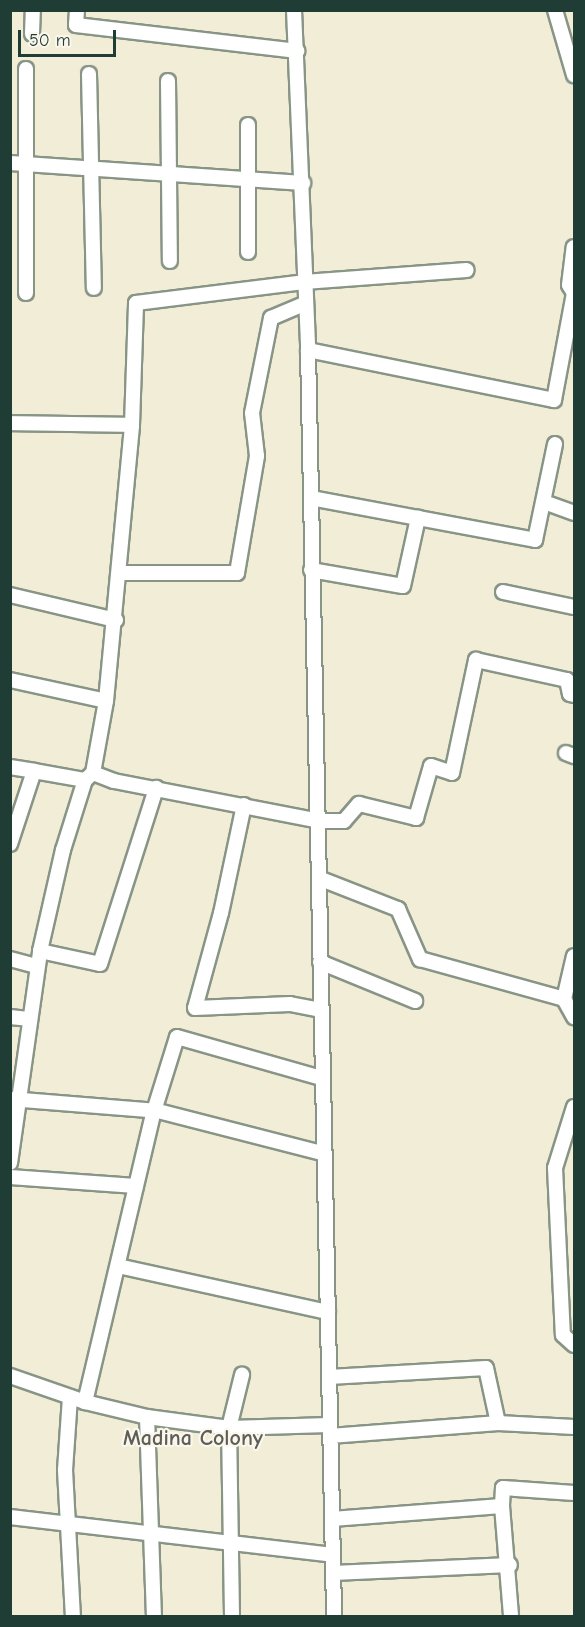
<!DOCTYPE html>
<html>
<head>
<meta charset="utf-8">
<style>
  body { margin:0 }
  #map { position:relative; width:585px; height:1627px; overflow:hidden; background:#f2edd7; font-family:"Comic Neue",sans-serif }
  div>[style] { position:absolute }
  .roads { filter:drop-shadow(2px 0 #889586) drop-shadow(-2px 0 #889586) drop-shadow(0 2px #889586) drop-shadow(0 -2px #889586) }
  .minor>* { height:14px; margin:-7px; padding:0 7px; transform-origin:7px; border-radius:7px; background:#fff }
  span { translate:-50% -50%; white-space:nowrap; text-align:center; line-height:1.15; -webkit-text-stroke:4.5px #fbf7ec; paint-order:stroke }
  .neighbourhood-label { font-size:22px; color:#5c5e57; font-weight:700 }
  .frame { position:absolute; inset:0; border:12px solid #1f3d34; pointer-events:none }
  .scale { position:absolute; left:18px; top:30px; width:98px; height:27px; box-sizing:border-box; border:3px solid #1f3d34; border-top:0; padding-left:8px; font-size:18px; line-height:21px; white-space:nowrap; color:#1f3d34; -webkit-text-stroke:4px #fbf7ec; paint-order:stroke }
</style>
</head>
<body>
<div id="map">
  <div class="roads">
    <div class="minor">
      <i style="left:77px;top:10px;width:15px;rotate:94deg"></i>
      <i style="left:76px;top:25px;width:223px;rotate:6.7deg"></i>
      <i style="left:294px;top:10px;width:340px;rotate:87.6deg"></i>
      <i style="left:308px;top:350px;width:1266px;rotate:88.82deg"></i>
      <i style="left:555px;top:10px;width:68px;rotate:73.7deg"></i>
      <i style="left:32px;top:34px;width:24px;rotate:-88deg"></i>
      <i style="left:26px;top:69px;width:224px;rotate:90deg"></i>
      <i style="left:89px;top:74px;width:214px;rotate:88.7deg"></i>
      <i style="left:168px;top:81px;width:180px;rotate:89.4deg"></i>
      <i style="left:10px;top:163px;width:294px;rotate:3.9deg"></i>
      <i style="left:248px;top:252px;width:127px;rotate:-90deg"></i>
      <i style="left:308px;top:350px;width:251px;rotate:11.5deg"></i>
      <i style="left:554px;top:400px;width:109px;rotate:-79.4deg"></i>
      <i style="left:574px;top:293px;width:9px;rotate:-122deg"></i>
      <i style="left:569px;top:285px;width:38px;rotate:-83deg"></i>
      <i style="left:10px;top:423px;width:122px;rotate:0.9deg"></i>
      <i style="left:311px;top:498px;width:228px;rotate:10.6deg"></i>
      <i style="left:535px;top:540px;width:98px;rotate:-78.2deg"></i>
      <i style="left:544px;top:502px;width:32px;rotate:20deg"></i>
      <i style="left:311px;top:570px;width:93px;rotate:9.9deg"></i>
      <i style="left:403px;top:586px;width:70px;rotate:-77.6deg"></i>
      <i style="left:121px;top:573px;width:116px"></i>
      <i style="left:237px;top:573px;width:119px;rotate:-80.3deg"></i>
      <i style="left:257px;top:456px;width:43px;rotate:-96.6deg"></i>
      <i style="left:252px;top:413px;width:97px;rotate:-78.7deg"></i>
      <i style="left:271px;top:318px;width:38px;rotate:-23deg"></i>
      <i style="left:503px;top:592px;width:73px;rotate:11.9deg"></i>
      <i style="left:10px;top:595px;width:109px;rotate:13.3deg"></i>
      <i style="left:10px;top:680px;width:98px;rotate:12.3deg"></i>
      <i style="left:566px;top:753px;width:9px;rotate:21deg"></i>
      <i style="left:10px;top:767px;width:24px;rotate:9deg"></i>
      <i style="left:93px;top:773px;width:22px;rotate:21deg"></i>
      <i style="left:114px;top:781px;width:209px;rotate:11deg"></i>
      <i style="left:319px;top:821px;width:25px"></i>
      <i style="left:344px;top:821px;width:23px;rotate:-49deg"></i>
      <i style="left:359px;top:804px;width:59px;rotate:13.8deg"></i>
      <i style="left:416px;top:818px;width:54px;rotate:-73.9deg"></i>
      <i style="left:431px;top:766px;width:22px;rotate:18deg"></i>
      <i style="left:452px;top:773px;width:116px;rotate:-78deg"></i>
      <i style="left:476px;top:660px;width:93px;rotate:12.4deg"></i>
      <i style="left:567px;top:680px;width:14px;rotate:78deg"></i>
      <i style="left:570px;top:694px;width:4px;rotate:14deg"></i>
      <i style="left:244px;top:805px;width:110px;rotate:102deg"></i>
      <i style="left:221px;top:913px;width:98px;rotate:105.3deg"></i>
      <i style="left:195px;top:1008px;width:95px;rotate:-2.4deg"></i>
      <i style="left:290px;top:1004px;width:31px;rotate:11deg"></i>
      <i style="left:10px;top:844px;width:77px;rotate:-71.8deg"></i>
      <i style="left:34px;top:771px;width:52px;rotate:10deg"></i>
      <i style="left:321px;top:879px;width:83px;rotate:21.3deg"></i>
      <i style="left:398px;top:909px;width:55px;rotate:66.3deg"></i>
      <i style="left:420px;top:959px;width:149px;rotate:15.5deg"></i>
      <i style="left:564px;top:999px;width:21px;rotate:61deg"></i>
      <i style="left:40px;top:951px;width:61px;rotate:12.2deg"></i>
      <i style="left:100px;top:964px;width:185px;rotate:-72.3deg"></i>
      <i style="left:10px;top:959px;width:28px;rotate:15deg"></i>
      <i style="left:320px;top:962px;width:103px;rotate:22.3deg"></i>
      <i style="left:564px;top:999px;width:44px;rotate:-76.9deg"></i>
      <i style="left:10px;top:1017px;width:18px;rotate:6deg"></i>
      <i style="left:10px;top:1099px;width:148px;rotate:4.6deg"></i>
      <i style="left:158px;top:1111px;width:169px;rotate:14.4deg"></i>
      <i style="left:574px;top:1107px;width:64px;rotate:107.3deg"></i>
      <i style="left:555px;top:1168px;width:167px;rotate:87.3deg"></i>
      <i style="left:563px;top:1335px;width:15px;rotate:42deg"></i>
      <i style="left:10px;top:1163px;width:214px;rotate:-81.9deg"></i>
      <i style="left:40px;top:951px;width:104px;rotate:-77.2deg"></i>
      <i style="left:63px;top:850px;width:73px;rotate:-72.6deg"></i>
      <i style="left:85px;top:780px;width:11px;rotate:-41deg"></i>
      <i style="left:93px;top:773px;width:73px;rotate:-79.8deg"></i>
      <i style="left:106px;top:701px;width:277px;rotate:-84.6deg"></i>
      <i style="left:132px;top:425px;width:122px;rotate:-88.1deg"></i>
      <i style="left:136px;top:303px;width:169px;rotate:-7.1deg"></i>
      <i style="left:304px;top:282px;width:163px;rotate:-4.2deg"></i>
      <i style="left:10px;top:1177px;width:126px;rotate:4.1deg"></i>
      <i style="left:118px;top:1266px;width:215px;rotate:12.4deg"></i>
      <i style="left:10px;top:1376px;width:79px;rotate:19.1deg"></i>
      <i style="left:85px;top:1402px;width:299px;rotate:-76.7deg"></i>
      <i style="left:154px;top:1111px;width:77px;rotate:-72.7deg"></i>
      <i style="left:177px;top:1037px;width:150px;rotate:15.9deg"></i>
      <i style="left:329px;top:1377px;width:157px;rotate:-3.3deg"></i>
      <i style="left:486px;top:1368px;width:56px;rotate:77.7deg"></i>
      <i style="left:70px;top:1397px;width:73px;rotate:93.9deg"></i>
      <i style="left:65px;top:1470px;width:146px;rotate:86.9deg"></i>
      <i style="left:85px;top:1402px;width:64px;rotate:13.6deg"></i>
      <i style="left:147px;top:1417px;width:83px;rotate:7.6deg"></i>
      <i style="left:229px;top:1428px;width:100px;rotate:-1.7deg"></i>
      <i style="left:147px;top:1417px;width:199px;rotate:88deg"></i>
      <i style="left:330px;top:1436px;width:169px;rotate:-4.4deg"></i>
      <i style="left:498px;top:1423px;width:76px;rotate:3deg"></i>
      <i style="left:502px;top:1506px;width:110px;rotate:85.3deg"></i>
      <i style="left:10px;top:1517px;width:325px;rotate:6.7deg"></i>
      <i style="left:332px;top:1519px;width:170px;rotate:-4.4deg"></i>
      <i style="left:502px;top:1506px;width:18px;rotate:-87deg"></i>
      <i style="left:503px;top:1488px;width:71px;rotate:4deg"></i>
      <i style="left:333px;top:1573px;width:177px;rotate:-2.6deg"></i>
      <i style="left:232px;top:1616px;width:188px;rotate:-90.9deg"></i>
      <i style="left:229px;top:1428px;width:55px;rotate:-76.2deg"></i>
    </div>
  </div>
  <div class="neighbourhood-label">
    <span style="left:193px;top:1439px">Madina Colony</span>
  </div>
  <div class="frame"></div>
  <div class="scale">50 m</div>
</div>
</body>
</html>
